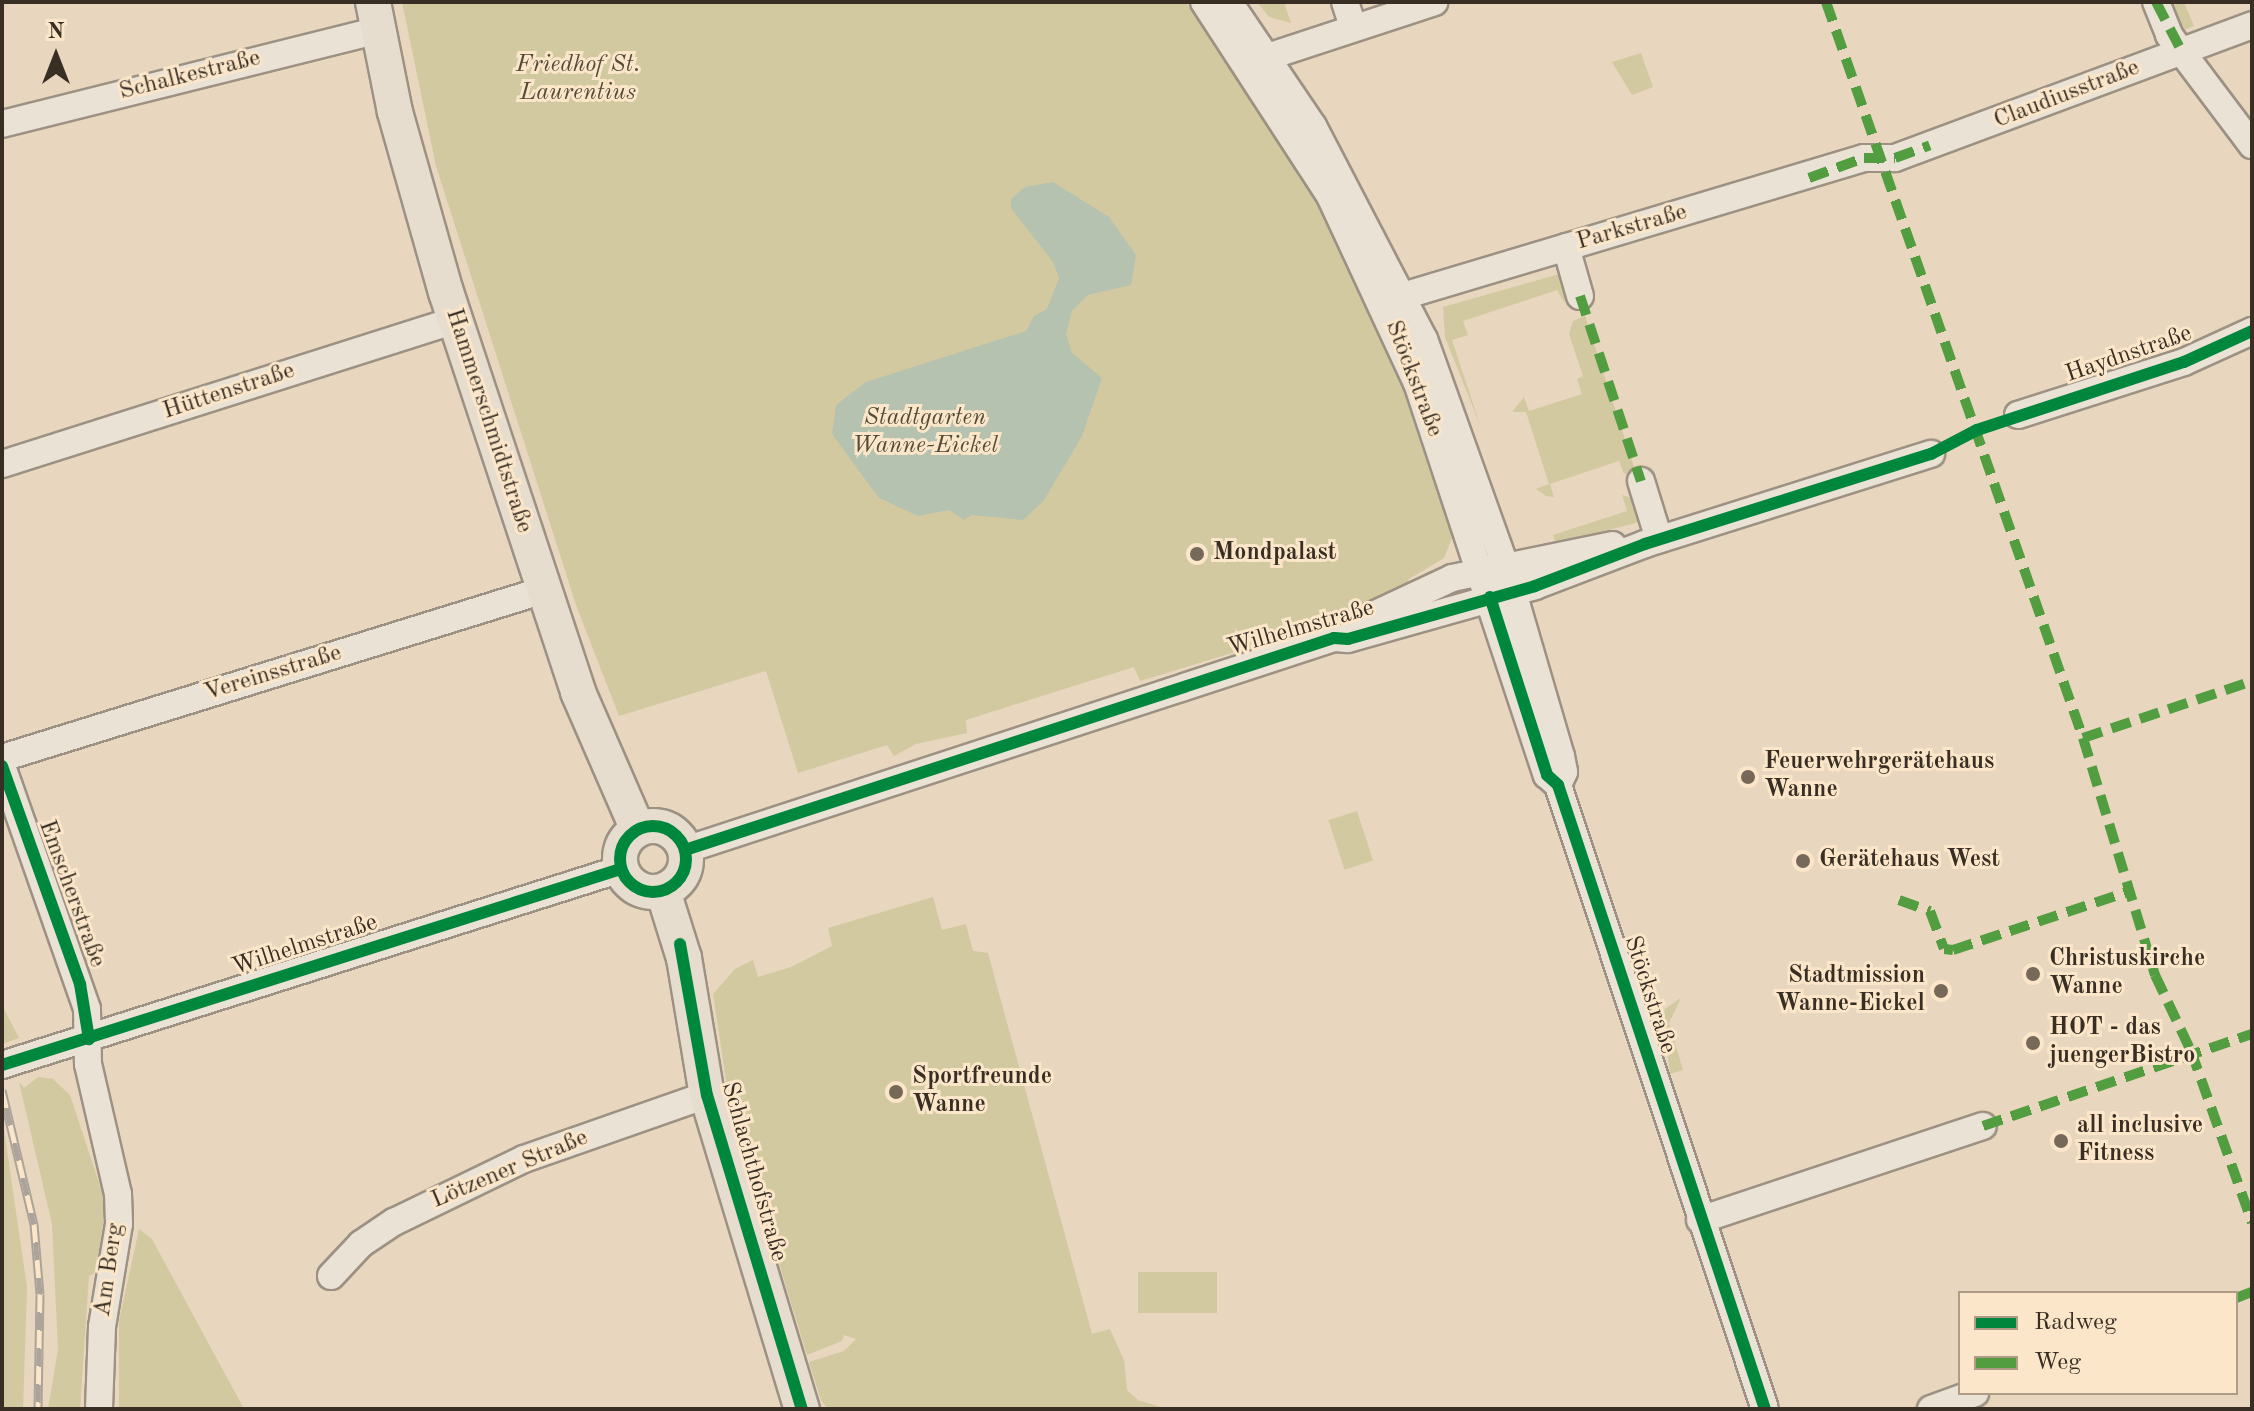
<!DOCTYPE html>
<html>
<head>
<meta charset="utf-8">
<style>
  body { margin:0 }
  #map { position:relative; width:2254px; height:1411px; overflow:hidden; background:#e8d6be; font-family:"Old Standard TT",serif }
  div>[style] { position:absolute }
  .green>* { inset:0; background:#d3c9a0; transform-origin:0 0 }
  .water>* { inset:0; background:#b4c2af }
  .roads { filter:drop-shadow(2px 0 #9c9182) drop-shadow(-2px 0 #9c9182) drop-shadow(0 2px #9c9182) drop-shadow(0 -2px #9c9182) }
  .minor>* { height:26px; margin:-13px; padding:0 13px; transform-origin:13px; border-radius:13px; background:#ebe2d6 }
  .major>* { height:34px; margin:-17px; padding:0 17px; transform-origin:17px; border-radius:17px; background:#e7ddce }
  .major>.ring { margin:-17px; padding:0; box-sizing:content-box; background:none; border:34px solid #e7ddce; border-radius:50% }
  .rail>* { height:9px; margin-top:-4.5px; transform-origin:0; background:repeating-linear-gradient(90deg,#fce6c9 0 18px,#aca49a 0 36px); box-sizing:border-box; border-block:2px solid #aca49a }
  .quiet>* { height:10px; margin-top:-5px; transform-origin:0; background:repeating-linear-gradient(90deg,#529d40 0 20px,transparent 0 30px) }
  .cycleway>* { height:12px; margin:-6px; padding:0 6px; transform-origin:6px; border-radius:6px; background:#00873e }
  .cycleway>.ring { margin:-6px; padding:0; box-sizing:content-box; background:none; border:12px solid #00873e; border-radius:50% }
  .dots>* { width:22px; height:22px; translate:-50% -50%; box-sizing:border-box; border:4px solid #fce6c9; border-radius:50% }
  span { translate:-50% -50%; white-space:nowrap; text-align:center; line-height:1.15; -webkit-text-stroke:6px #fce6c9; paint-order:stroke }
  .park-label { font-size:24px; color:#534b38; font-style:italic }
  .street-label { font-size:24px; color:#382e24 }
  .poi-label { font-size:24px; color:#382e24; font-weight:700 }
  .left { translate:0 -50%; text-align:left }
  .right { translate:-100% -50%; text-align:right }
  .frame { position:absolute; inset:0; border:4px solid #382e24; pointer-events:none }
  .legend { position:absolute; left:1958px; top:1291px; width:280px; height:104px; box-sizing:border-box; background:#fce6c9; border:2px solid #ae9c87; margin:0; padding:10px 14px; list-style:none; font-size:24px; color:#382e24 }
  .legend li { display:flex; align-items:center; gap:16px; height:40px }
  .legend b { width:40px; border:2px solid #ae9c87 }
  .north { position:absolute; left:16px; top:16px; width:80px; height:80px; -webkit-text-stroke:6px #fce6c9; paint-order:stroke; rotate:0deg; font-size:22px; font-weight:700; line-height:32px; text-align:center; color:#382e24 }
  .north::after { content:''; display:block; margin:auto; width:28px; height:36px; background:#382e24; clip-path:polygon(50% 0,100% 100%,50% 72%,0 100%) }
</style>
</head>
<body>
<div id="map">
  <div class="green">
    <i style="clip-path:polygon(402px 2px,1186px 2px,1296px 165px,1394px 342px,1456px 528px,1444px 558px,1409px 579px,1405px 588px,1301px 632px,1140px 681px,1134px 667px,966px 720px,967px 733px,916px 744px,894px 756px,887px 745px,798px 773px,766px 671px,619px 716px,576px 605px,436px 166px)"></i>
    <i style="clip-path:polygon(1257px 2px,1284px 2px,1291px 23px,1269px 17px)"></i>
    <i style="clip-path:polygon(2165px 2px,2184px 2px,2194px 26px,2177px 33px)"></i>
    <i style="clip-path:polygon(1641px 53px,1653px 87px,1632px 95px,1612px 62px)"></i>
    <i style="clip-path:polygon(1563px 273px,1568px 297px,1564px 302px,1557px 290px,1463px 321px,1468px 335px,1452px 340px,1480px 425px,1445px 337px,1443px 307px)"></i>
    <i style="clip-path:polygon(1585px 316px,1635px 470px,1624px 474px,1619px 461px,1550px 484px,1554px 497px,1546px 496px,1536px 489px,1549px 484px,1526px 412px,1512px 412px,1524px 397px,1529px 411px,1582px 394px,1577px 379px,1583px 376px,1569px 334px,1573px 321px)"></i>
    <i style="clip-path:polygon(1622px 495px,1635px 499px,1643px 521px,1556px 544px,1553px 535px,1627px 511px)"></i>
    <i style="left:1357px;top:811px;width:52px;height:30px;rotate:72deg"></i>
    <i style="clip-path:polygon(933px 897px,942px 930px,966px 924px,973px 951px,988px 953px,1092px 1334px,1110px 1329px,1124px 1360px,1127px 1390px,1138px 1400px,1167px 1409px,828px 1409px,821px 1400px,809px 1362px,844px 1351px,856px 1339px,844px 1335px,842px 1341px,807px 1355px,729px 1100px,713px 994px,735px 969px,753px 960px,758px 977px,791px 967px,832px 946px,828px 928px)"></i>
    <i style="clip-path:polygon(1681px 998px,1669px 1023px,1683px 1070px,1670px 1074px,1663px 1017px,1665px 1009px)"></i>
    <i style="clip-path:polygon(2px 1005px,19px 1038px,2px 1044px)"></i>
    <i style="clip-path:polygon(38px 1077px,53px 1079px,70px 1095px,106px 1204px,96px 1272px,89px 1276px,80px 1409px,48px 1409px,58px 1349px,52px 1224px,19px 1082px,24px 1088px)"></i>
    <i style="clip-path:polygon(2px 1116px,27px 1287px,23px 1409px,2px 1409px)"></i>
    <i style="clip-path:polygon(139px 1229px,152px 1239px,244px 1409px,119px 1409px,119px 1321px)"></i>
    <i style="left:1217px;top:1272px;width:41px;height:79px;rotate:90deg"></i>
  </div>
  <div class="water">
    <i style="clip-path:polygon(1053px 182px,1109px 217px,1136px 255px,1131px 285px,1088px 295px,1072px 311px,1066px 334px,1072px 353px,1102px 378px,1082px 436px,1044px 500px,1023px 520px,972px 515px,964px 520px,949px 510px,918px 516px,879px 498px,832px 434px,836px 405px,866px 382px,1026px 331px,1034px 316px,1047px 309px,1059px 278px,1053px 262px,1011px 208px,1011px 199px,1025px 187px)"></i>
  </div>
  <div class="roads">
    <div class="minor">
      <i style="left:1204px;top:2px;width:231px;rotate:57deg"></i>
      <i style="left:1330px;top:196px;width:206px;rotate:65.1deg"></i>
      <i style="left:1417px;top:383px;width:413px;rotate:71.7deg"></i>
      <i style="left:1547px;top:775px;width:15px;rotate:42deg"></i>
      <i style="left:1558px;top:785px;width:657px;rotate:71.65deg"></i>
      <i style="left:1229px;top:2px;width:150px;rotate:55.9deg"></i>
      <i style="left:1313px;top:126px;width:240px;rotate:62.5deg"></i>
      <i style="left:1424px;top:339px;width:240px;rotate:70.3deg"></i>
      <i style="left:1505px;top:565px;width:199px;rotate:73.7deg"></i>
      <i style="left:1561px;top:756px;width:16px;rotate:79deg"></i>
      <i style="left:1564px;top:772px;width:14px;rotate:115deg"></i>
      <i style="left:1345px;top:2px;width:25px;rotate:72deg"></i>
      <i style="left:2156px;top:2px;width:35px;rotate:68deg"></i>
      <i style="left:2169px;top:35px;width:138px;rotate:53deg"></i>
      <i style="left:1252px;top:62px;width:192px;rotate:-18.2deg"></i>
      <i style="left:2px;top:124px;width:388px;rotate:-14deg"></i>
      <i style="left:1566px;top:247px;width:51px;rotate:74.1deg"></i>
      <i style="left:1383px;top:302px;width:502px;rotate:-16.67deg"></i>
      <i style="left:1864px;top:158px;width:31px"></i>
      <i style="left:1895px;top:158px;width:381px;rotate:-20.4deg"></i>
      <i style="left:2018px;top:415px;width:174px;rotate:-17.7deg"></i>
      <i style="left:2184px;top:362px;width:75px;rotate:-24.5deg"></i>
      <i style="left:2px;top:464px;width:475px;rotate:-17.6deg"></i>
      <i style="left:1641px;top:481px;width:61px;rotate:72.8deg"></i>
      <i style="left:1354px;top:624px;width:108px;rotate:-25.1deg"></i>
      <i style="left:1452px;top:578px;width:164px;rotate:-11.6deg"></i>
      <i style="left:2px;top:758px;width:567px;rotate:-17.22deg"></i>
      <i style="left:2px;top:766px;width:257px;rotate:70.7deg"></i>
      <i style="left:87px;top:1009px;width:55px;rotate:89deg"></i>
      <i style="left:88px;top:1064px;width:133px;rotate:77deg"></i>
      <i style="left:118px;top:1194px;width:30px;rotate:88deg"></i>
      <i style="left:119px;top:1224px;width:104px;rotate:99.4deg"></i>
      <i style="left:102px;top:1327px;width:82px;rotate:92.1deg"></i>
      <i style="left:685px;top:850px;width:683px;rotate:-18.09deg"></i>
      <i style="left:1334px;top:638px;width:14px;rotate:4deg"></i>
      <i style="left:1348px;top:639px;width:194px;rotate:-15.8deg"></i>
      <i style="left:1535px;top:586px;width:118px;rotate:-20.9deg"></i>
      <i style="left:1645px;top:544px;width:300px;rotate:-17.5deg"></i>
      <i style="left:2px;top:1065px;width:649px;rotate:-17.57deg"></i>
      <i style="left:1700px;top:1220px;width:298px;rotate:-18.4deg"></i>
      <i style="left:331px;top:1276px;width:44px;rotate:-46.8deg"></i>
      <i style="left:361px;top:1244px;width:40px;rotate:-34deg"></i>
      <i style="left:394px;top:1222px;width:144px;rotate:-25.9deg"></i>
      <i style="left:524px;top:1159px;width:194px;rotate:-19.3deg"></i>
      <i style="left:1931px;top:1409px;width:47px;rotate:-20deg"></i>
    </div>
    <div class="major">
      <i style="left:373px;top:2px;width:112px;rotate:78.7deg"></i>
      <i style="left:395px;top:112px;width:187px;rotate:74.2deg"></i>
      <i style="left:446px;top:292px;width:421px;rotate:71.7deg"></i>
      <i style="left:578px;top:692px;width:150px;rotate:66.5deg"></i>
      <i class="ring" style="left:620px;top:826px;width:32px;height:32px"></i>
      <i style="left:663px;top:891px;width:70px;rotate:72.6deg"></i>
      <i style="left:684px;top:958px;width:139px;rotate:80.5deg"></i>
      <i style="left:707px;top:1095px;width:328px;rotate:73.2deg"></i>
    </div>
  </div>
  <div class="rail">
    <i style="left:2px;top:1090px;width:138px;rotate:76.6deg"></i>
    <i style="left:34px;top:1224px;width:70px;rotate:85.1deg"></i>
    <i style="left:40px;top:1294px;width:115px;rotate:91deg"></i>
  </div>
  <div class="quiet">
    <i style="left:1826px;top:2px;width:780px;rotate:70.75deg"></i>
    <i style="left:2083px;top:738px;width:248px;rotate:73.1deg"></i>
    <i style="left:2155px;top:975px;width:84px;rotate:64.7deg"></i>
    <i style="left:2191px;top:1051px;width:182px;rotate:70.4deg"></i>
    <i style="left:2156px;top:2px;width:56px;rotate:62.5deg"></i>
    <i style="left:1809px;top:178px;width:59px;rotate:-20deg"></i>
    <i style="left:1864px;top:158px;width:31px"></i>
    <i style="left:1895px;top:158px;width:37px;rotate:-20deg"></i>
    <i style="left:1580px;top:296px;width:195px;rotate:71.8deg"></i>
    <i style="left:2083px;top:738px;width:178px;rotate:-18.6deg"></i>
    <i style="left:1899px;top:900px;width:33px;rotate:20deg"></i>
    <i style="left:1930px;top:911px;width:40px;rotate:69.8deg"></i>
    <i style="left:1944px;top:949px;width:9px;rotate:6deg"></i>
    <i style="left:1953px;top:950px;width:190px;rotate:-18.4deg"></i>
    <i style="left:1983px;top:1126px;width:284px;rotate:-18.9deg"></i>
    <i style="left:2236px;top:1298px;width:17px;rotate:-21deg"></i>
  </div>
  <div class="cycleway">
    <i style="left:1490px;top:597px;width:187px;rotate:72.2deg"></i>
    <i style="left:1547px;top:775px;width:15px;rotate:42deg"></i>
    <i style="left:1558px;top:785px;width:657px;rotate:71.65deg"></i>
    <i style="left:2px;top:766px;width:232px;rotate:70.3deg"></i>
    <i style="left:80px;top:984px;width:56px;rotate:80.7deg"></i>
    <i class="ring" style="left:620px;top:826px;width:54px;height:54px"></i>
    <i style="left:685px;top:850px;width:683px;rotate:-18.09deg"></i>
    <i style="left:1334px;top:638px;width:14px;rotate:4deg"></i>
    <i style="left:1348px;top:639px;width:194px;rotate:-15.8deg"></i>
    <i style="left:1535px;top:586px;width:118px;rotate:-20.9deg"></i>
    <i style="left:1645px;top:544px;width:300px;rotate:-17.5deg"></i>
    <i style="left:1931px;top:454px;width:52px;rotate:-27.6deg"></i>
    <i style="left:1977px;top:430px;width:218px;rotate:-18.2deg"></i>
    <i style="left:2184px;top:362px;width:75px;rotate:-24.5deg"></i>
    <i style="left:680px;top:944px;width:153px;rotate:79.9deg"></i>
    <i style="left:707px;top:1095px;width:328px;rotate:73.2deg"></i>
    <i style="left:2px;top:1065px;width:649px;rotate:-17.57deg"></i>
  </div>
  <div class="dots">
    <i style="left:1197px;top:554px;background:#76695a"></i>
    <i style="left:1748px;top:777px;background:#76695a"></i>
    <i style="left:1803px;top:861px;background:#76695a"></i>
    <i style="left:2033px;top:974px;background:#76695a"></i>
    <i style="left:1941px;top:991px;background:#76695a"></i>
    <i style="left:2033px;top:1043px;background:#76695a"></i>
    <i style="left:896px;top:1092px;background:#76695a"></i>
    <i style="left:2061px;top:1141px;background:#76695a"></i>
  </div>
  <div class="park-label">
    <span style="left:578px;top:80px">Friedhof St.<br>Laurentius</span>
    <span style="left:925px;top:433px">Stadtgarten<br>Wanne-Eickel</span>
  </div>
  <div class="street-label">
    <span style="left:190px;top:76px;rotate:-14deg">Schalkestraße</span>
    <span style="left:2067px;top:95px;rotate:-21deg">Claudiusstraße</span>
    <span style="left:1632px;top:228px;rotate:-16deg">Parkstraße</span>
    <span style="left:2129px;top:355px;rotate:-19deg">Haydnstraße</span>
    <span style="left:1413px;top:379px;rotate:69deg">Stöckstraße</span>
    <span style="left:229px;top:392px;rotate:-18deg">Hüttenstraße</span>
    <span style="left:488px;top:421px;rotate:72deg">Hammerschmidtstraße</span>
    <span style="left:1301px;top:629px;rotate:-16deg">Wilhelmstraße</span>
    <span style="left:273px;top:674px;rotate:-17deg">Vereinsstraße</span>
    <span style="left:71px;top:894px;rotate:70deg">Emscherstraße</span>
    <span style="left:305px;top:946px;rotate:-18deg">Wilhelmstraße</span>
    <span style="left:1649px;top:995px;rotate:72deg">Stöckstraße</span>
    <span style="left:510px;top:1170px;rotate:-23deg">Lötzener Straße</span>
    <span style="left:753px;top:1172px;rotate:74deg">Schlachthofstraße</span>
    <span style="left:110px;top:1270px;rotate:-82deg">Am Berg</span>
  </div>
  <div class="poi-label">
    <span class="left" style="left:1213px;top:554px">Mondpalast</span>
    <span class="left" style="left:1764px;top:777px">Feuerwehrgerätehaus<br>Wanne</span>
    <span class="left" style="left:1819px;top:861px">Gerätehaus West</span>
    <span class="left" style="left:2049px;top:974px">Christuskirche<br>Wanne</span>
    <span class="right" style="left:1925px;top:991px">Stadtmission<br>Wanne-Eickel</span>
    <span class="left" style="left:2049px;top:1043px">HOT - das<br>juengerBistro</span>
    <span class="left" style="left:912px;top:1092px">Sportfreunde<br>Wanne</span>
    <span class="left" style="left:2077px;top:1141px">all inclusive<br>Fitness</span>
  </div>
  <div class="frame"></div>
  <ul class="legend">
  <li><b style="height:10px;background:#00873e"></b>Radweg</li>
  <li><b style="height:10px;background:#529d40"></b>Weg</li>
  </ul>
  <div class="north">N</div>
</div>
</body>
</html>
